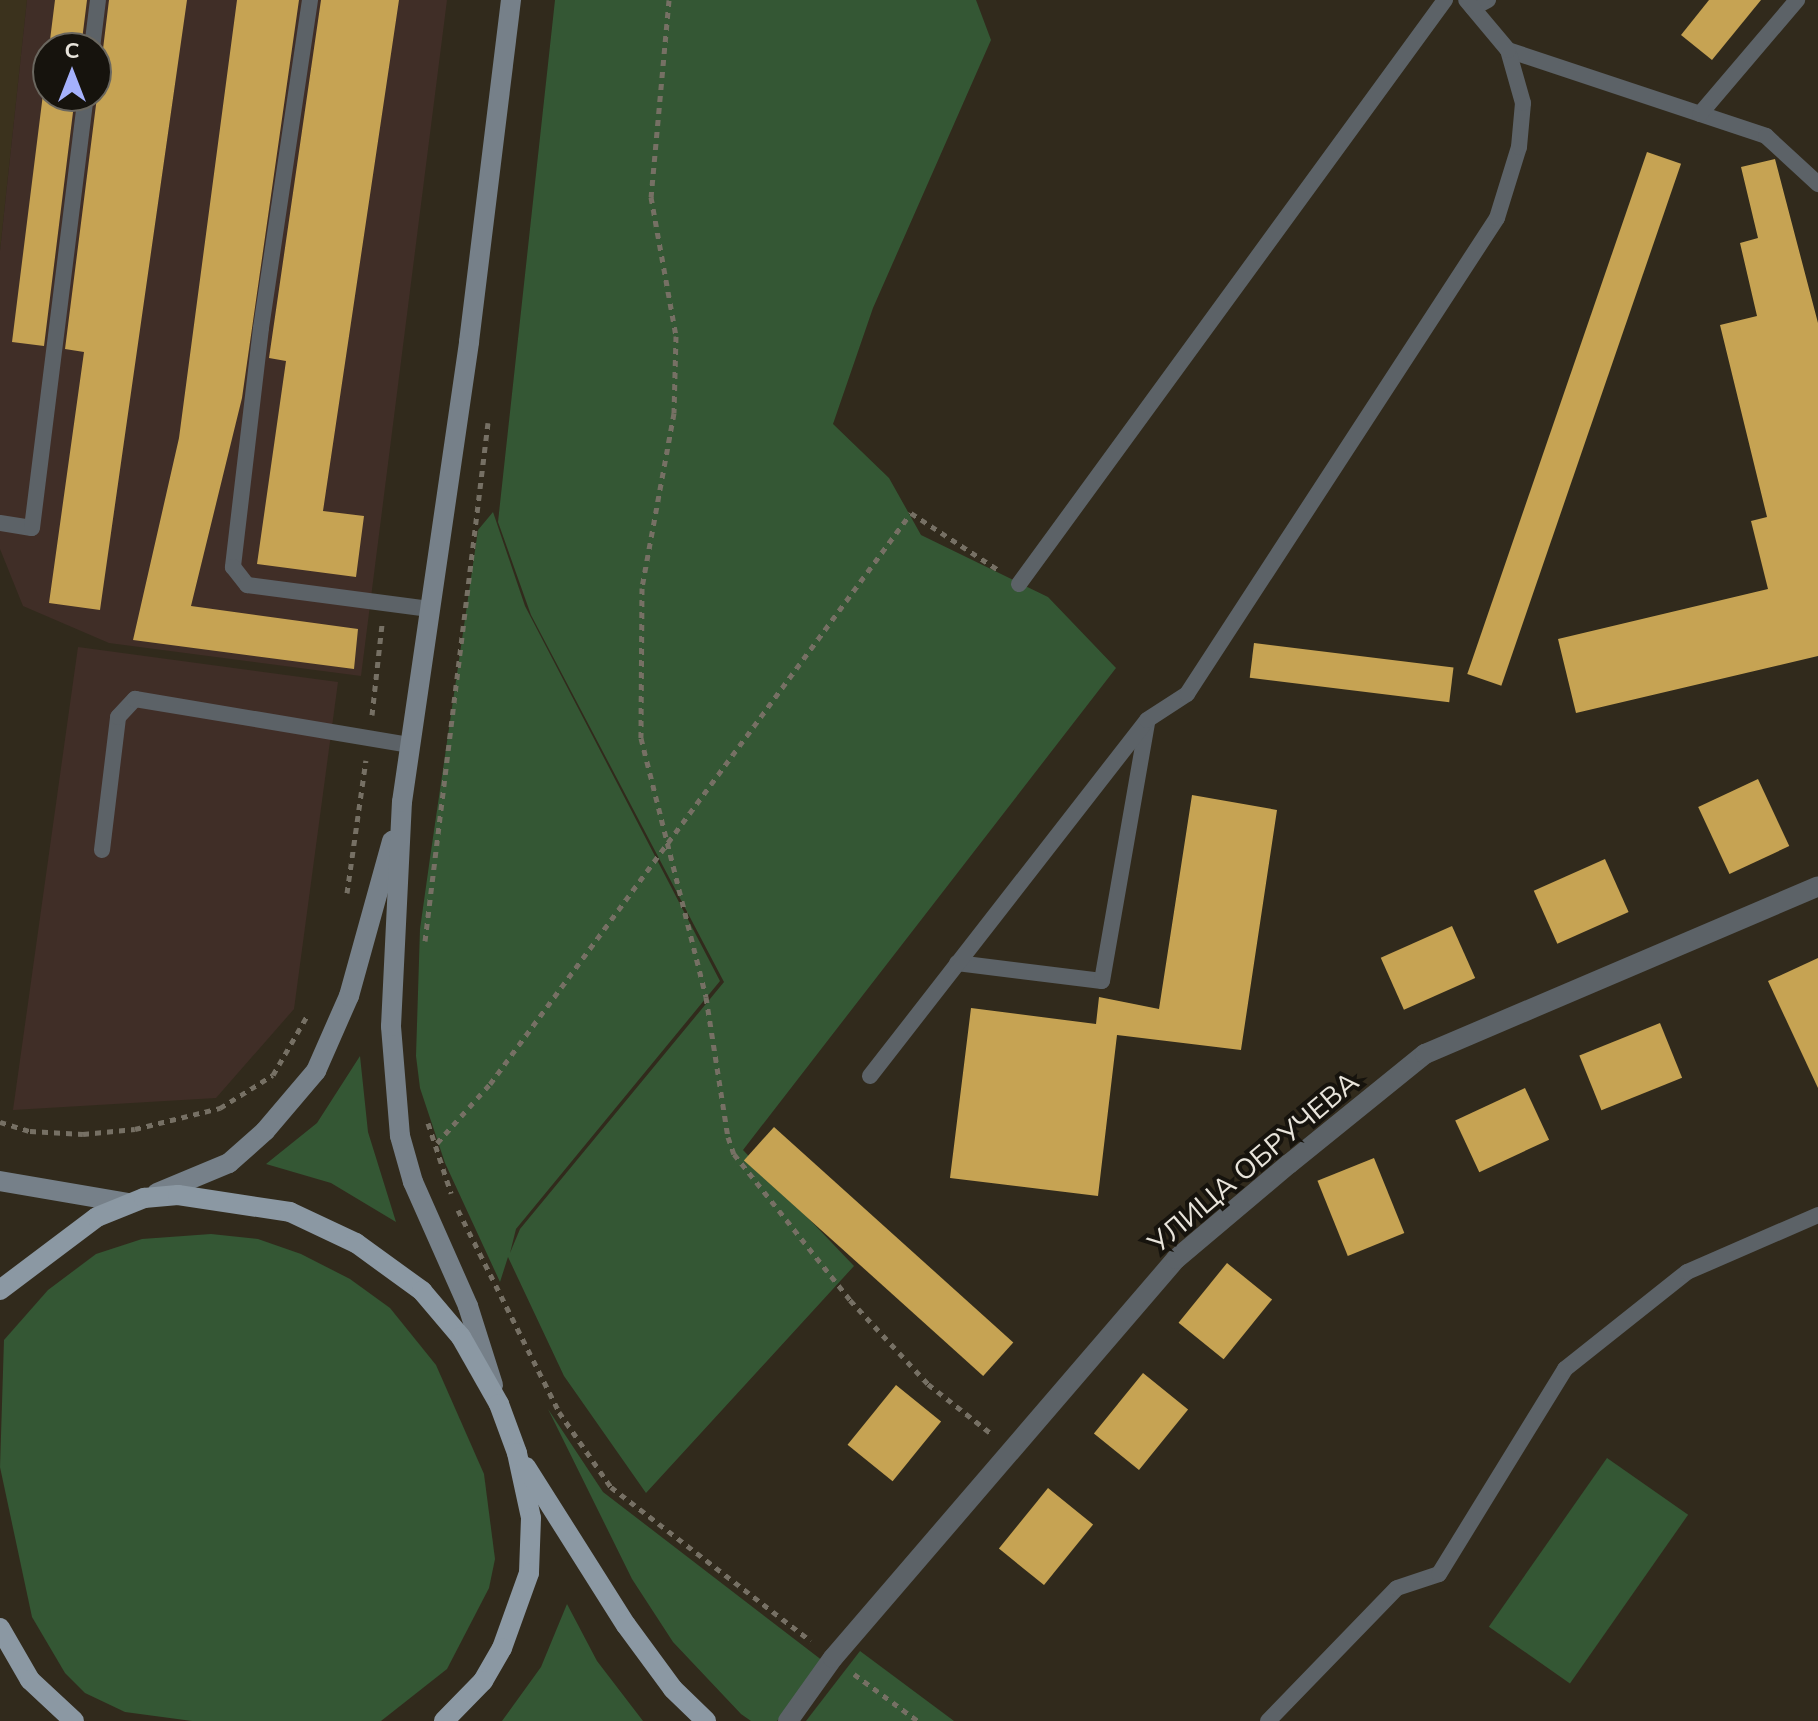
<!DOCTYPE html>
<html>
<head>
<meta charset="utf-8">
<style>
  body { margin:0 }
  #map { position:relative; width:1818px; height:1721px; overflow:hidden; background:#312a1c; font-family:Mulish,sans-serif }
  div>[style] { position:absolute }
  .built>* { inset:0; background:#3b321d }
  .industrial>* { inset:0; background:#402e27 }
  .green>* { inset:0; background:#345734; transform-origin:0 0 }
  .building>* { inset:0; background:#c6a353; transform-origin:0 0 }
  .path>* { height:5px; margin-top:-2.5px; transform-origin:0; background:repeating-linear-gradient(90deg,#767064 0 6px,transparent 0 12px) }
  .lane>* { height:16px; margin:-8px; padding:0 8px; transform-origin:8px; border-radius:8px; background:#5c6267 }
  .street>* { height:20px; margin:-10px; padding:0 10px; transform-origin:10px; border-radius:10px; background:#5c6267 }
  .secondary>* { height:20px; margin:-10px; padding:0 10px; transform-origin:10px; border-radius:10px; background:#768089 }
  .primary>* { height:20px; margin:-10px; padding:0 10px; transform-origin:10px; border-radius:10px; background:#8b98a3 }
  span { translate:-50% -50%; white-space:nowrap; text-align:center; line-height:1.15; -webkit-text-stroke:8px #16130d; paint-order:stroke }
  .street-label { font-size:28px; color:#e8e4db }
  .north { position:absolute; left:32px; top:32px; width:80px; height:80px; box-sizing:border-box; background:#16130d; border:2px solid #6a675f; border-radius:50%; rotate:0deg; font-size:22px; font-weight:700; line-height:32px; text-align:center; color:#e8e4db }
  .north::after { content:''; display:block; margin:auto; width:28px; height:36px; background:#a5b1fc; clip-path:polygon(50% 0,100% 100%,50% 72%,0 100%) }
</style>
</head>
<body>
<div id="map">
  <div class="built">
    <i style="clip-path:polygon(0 0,27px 0,0 251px)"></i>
  </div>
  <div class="industrial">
    <i style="clip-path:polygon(evenodd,27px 0,447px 0,361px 676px,109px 643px,23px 606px,0 549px,0 251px,27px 0,48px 48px,96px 48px,96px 96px,48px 96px,48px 48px)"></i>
    <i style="clip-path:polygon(78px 647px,338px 682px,294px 1009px,216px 1098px,13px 1110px)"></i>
  </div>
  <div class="green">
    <i style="clip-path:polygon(555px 0,976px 0,991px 40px,873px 308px,833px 424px,889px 478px,921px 535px,1048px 597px,1116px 668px,743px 1150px,854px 1266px,646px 1493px,564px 1376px,508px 1257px,500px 1282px,445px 1163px,420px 1088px,416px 1056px,420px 929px,430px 858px,478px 530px,493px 512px,525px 606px,720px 981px,516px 1229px,510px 1253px,520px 1229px,724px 982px,531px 615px,498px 522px)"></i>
    <i style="clip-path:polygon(360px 1056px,368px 1132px,396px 1222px,331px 1183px,266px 1164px,317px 1123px)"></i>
    <i style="clip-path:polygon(211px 1234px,258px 1239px,301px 1254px,350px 1279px,390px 1308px,436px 1365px,484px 1474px,495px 1559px,489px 1588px,447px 1669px,381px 1721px,192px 1721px,125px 1712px,85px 1693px,65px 1673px,32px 1617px,0 1467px,4px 1340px,48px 1290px,96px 1254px,142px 1239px)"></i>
    <i style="clip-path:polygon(548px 1409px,603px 1492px,823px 1661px,777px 1721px,751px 1721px,741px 1714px,673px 1642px,632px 1579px)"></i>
    <i style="left:1607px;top:1458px;width:99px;height:206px;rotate:35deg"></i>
    <i style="clip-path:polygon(567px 1604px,597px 1661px,643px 1721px,502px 1721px,541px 1667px)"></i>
    <i style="clip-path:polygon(860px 1651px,954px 1721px,806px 1721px)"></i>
  </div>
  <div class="building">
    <i style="clip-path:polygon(55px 0,87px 0,81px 48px,49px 48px)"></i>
    <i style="clip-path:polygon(109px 0,187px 0,100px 610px,49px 603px,84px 352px,65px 349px,97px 97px,96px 58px,103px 49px)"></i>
    <i style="clip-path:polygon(237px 0,299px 0,242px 398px,191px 606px,358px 629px,354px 669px,133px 640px,179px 438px)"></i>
    <i style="clip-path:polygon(321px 0,399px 0,323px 511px,364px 516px,356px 577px,257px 564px,286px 361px,269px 358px)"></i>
    <i style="clip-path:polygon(1709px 0,1761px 0,1712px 60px,1681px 35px)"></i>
    <i style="clip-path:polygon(48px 54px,48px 96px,75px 96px,44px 346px,12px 342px)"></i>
    <i style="left:1647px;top:152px;width:36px;height:552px;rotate:19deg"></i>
    <i style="clip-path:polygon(1775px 159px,1818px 323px,1818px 656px,1576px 713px,1558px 639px,1768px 589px,1751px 521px,1767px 517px,1720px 325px,1757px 316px,1740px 243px,1758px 238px,1741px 167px)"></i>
    <i style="left:1254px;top:643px;width:201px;height:35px;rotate:7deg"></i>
    <i style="left:1758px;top:779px;width:74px;height:66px;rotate:65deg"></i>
    <i style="clip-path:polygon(1192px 795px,1277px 810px,1241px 1050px,1117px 1035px,1098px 1196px,950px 1178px,971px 1008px,1096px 1024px,1099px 997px,1159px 1009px)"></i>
    <i style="left:1605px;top:859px;width:58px;height:78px;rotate:66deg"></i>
    <i style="left:1452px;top:926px;width:57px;height:78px;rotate:66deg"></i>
    <i style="clip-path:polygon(1818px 958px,1818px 1088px,1768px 981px)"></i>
    <i style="left:1660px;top:1023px;width:59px;height:87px;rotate:68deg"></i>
    <i style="left:1525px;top:1088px;width:57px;height:77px;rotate:65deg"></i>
    <i style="left:774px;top:1127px;width:322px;height:45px;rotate:42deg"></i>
    <i style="left:1374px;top:1158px;width:81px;height:61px;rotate:68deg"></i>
    <i style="left:1227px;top:1263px;width:58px;height:77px;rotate:39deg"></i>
    <i style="left:1143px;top:1373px;width:58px;height:78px;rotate:39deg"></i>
    <i style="left:896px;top:1385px;width:58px;height:77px;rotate:39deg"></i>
    <i style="left:1048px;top:1488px;width:58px;height:78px;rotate:39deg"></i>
  </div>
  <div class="path">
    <i style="left:669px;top:0;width:198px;rotate:95.2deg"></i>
    <i style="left:651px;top:197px;width:141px;rotate:79.8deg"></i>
    <i style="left:676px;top:336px;width:77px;rotate:91.5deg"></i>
    <i style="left:674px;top:413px;width:178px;rotate:100.4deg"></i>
    <i style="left:642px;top:588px;width:150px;rotate:90.4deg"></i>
    <i style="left:641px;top:738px;width:267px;rotate:75.9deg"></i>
    <i style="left:706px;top:997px;width:142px;rotate:81.1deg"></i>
    <i style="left:728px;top:1137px;width:18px;rotate:71deg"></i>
    <i style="left:734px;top:1154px;width:186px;rotate:51.5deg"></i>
    <i style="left:850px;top:1300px;width:115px;rotate:47.1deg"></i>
    <i style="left:928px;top:1384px;width:83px;rotate:38.1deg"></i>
    <i style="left:372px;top:715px;width:91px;rotate:-83.7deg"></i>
    <i style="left:347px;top:893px;width:134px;rotate:-81.9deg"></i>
    <i style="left:425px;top:941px;width:522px;rotate:-83.07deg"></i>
    <i style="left:0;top:1122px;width:31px;rotate:17deg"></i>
    <i style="left:30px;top:1131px;width:53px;rotate:3.2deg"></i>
    <i style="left:83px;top:1134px;width:52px;rotate:-5.5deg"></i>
    <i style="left:135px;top:1129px;width:88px;rotate:-13.9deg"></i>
    <i style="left:220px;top:1108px;width:62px;rotate:-31.9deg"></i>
    <i style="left:273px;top:1075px;width:68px;rotate:-60deg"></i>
    <i style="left:428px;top:1123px;width:74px;rotate:71.8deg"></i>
    <i style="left:437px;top:1143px;width:79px;rotate:-48.1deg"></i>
    <i style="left:490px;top:1084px;width:709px;rotate:-53.6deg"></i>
    <i style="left:911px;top:513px;width:106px;rotate:33.1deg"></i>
    <i style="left:458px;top:1210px;width:226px;rotate:63.4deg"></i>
    <i style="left:559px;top:1412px;width:91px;rotate:55.3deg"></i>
    <i style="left:611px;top:1487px;width:252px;rotate:37.6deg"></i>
    <i style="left:854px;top:1674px;width:79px;rotate:36.3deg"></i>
  </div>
  <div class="lane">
    <i style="left:310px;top:0;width:332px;rotate:98.5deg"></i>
    <i style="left:261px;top:328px;width:241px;rotate:96.7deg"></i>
    <i style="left:233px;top:567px;width:23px;rotate:52deg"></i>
    <i style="left:247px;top:585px;width:184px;rotate:7.5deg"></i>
    <i style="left:1473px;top:8px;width:17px;rotate:-28deg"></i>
    <i style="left:92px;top:48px;width:48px;rotate:-82.9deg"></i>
    <i style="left:1508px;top:50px;width:272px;rotate:18.4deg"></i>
    <i style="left:1766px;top:136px;width:71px;rotate:42.7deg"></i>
    <i style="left:1700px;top:114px;width:150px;rotate:-49.6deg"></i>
    <i style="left:0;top:523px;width:32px;rotate:9deg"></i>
    <i style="left:32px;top:528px;width:435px;rotate:-82.9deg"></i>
    <i style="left:1019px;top:584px;width:723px;rotate:-53.89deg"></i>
    <i style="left:102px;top:850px;width:134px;rotate:-83.1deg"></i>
    <i style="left:118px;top:717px;width:25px;rotate:-47deg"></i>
    <i style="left:135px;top:699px;width:279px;rotate:9.5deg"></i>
    <i style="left:957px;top:963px;width:146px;rotate:7.1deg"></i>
    <i style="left:1102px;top:981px;width:263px;rotate:-80.1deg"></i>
    <i style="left:870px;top:1076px;width:451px;rotate:-52.1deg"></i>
    <i style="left:1147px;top:720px;width:48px;rotate:-33deg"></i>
    <i style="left:1187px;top:694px;width:568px;rotate:-56.93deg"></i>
    <i style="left:1497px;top:218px;width:74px;rotate:-72.8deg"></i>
    <i style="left:1519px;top:147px;width:44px;rotate:-84.8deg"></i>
    <i style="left:1523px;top:103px;width:55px;rotate:-105.8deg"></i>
    <i style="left:1508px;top:50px;width:65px;rotate:-130deg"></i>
    <i style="left:1268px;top:1721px;width:185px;rotate:-45.9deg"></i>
    <i style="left:1397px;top:1588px;width:44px;rotate:-18.4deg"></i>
    <i style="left:1439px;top:1574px;width:241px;rotate:-58.4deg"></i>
    <i style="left:1565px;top:1369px;width:156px;rotate:-38.5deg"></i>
    <i style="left:1687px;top:1272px;width:143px;rotate:-23.5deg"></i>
  </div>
  <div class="street">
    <i style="left:788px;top:1721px;width:77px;rotate:-54.5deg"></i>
    <i style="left:833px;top:1658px;width:526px;rotate:-49.32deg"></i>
    <i style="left:1176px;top:1259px;width:148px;rotate:-40.1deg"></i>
    <i style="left:1289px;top:1164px;width:175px;rotate:-39deg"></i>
    <i style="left:1425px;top:1054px;width:427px;rotate:-23.1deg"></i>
  </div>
  <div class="secondary">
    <i style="left:0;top:1181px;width:129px;rotate:9.8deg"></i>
    <i style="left:157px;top:1193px;width:78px;rotate:-22.6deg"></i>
    <i style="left:229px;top:1163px;width:48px;rotate:-41.6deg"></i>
    <i style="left:265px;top:1131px;width:79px;rotate:-49.6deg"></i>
    <i style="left:316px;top:1071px;width:82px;rotate:-66.3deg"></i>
    <i style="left:349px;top:996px;width:161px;rotate:-74.5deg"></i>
    <i style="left:493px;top:1385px;width:83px;rotate:-107.6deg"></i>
    <i style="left:468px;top:1306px;width:136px;rotate:-113.9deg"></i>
    <i style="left:413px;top:1182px;width:48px;rotate:-105.8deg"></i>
    <i style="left:400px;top:1136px;width:110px;rotate:-94.7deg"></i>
    <i style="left:391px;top:1026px;width:224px;rotate:-87.2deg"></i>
    <i style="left:402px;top:802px;width:465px;rotate:-81.7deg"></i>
    <i style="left:469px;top:342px;width:345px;rotate:-83deg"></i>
  </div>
  <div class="primary">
    <i style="left:0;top:1290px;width:121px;rotate:-37deg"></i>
    <i style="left:97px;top:1217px;width:51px;rotate:-22deg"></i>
    <i style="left:144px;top:1198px;width:34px;rotate:-5deg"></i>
    <i style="left:178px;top:1195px;width:113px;rotate:8.6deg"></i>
    <i style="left:290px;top:1212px;width:73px;rotate:25.2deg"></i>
    <i style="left:356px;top:1243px;width:82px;rotate:36deg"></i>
    <i style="left:422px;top:1291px;width:60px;rotate:49.7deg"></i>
    <i style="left:461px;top:1337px;width:77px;rotate:60.4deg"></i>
    <i style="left:499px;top:1404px;width:52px;rotate:69.8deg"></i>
    <i style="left:517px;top:1453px;width:66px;rotate:77.8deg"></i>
    <i style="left:531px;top:1518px;width:55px;rotate:92.1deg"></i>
    <i style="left:529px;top:1573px;width:80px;rotate:109.8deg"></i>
    <i style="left:502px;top:1648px;width:38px;rotate:120deg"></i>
    <i style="left:483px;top:1681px;width:56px;rotate:134.3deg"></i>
    <i style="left:526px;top:1467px;width:187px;rotate:57.7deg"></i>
    <i style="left:626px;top:1625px;width:79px;rotate:53.7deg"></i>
    <i style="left:673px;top:1689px;width:46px;rotate:44.1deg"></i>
    <i style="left:0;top:1628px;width:60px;rotate:60deg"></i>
    <i style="left:30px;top:1680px;width:60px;rotate:43deg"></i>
  </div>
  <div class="street-label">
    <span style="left:1253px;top:1162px;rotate:-40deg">УЛИЦА ОБРУЧЕВА</span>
  </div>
  <div class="north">С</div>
</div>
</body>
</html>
